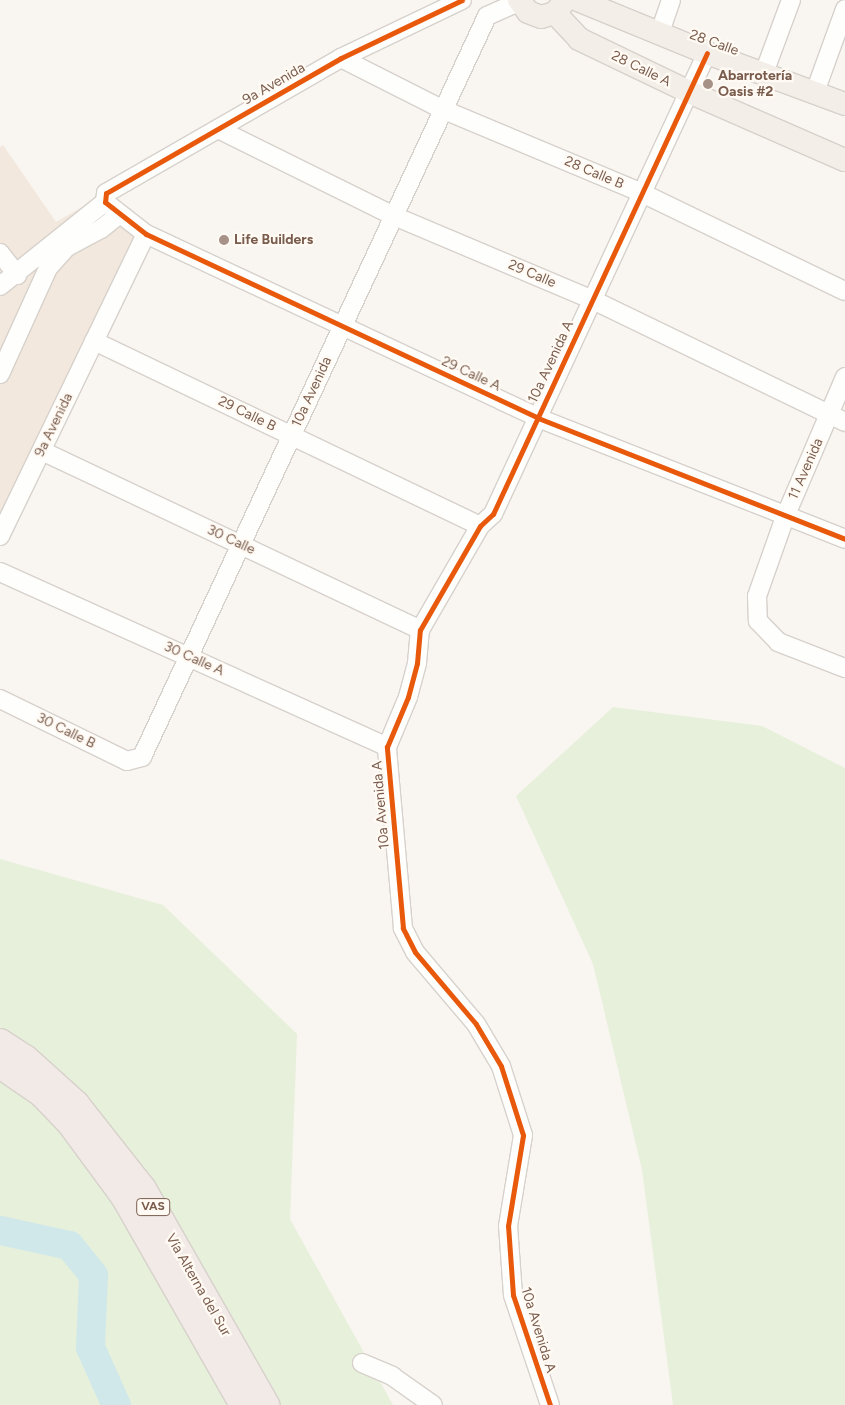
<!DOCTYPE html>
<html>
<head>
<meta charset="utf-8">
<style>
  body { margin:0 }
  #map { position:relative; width:845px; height:1405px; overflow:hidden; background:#f9f5f0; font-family:Figtree,sans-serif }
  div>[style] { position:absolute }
  .residential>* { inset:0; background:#f2e8de }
  .green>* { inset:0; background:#e7f0db }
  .river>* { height:29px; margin:-14.5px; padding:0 14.5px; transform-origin:14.5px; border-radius:14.5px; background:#d0e8ea }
  .roads { filter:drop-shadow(1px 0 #d7d1cb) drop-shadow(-1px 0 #d7d1cb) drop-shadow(0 1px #d7d1cb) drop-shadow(0 -1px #d7d1cb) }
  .minor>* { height:18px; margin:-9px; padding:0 9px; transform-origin:9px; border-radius:9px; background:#fefefd }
  .major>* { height:22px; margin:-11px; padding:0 11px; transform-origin:11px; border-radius:11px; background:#f3eee8 }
  .highway>* { height:26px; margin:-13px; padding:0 13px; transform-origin:13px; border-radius:13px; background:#f2eae7 }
  .cycleway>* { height:5px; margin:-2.5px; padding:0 2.5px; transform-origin:2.5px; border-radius:2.5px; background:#e8590c }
  .dots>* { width:14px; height:14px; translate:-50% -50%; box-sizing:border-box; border:2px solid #fffaf3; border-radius:50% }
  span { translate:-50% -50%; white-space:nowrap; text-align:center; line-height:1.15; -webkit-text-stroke:4.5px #fffaf3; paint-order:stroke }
  .shield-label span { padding:1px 4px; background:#fffaf3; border:1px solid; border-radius:4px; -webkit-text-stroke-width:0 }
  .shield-label { font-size:12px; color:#7a5c4d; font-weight:700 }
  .street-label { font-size:14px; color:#7a5c4d }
  .poi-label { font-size:14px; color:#7a5c4d; font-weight:700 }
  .left { translate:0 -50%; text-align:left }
</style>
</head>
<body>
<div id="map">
  <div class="residential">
    <i style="clip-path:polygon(3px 145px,56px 222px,94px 200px,138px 239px,0 519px,0 147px)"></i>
  </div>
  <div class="green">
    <i style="clip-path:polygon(613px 707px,762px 726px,845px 768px,845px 1405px,673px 1405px,642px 1170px,593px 964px,516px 796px)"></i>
    <i style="clip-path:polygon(0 859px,163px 905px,297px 1034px,290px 1219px,393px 1405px,0 1405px)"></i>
  </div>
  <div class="river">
    <i style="left:0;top:1230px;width:71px;rotate:12.3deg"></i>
    <i style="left:69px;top:1245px;width:38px;rotate:51deg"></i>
    <i style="left:93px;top:1275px;width:72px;rotate:92.4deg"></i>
    <i style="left:90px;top:1347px;width:64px;rotate:65.9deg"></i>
  </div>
  <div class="roads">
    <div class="minor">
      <i style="left:462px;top:0;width:134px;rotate:154.4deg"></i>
      <i style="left:341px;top:58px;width:271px;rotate:150.1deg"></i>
      <i style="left:106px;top:193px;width:9px;rotate:96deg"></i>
      <i style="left:105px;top:202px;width:52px;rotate:38deg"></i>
      <i style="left:146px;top:234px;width:433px;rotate:25.1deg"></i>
      <i style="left:538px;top:418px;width:330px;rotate:21.5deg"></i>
      <i style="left:487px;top:16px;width:35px;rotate:-24deg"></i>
      <i style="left:659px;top:35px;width:37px;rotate:-71deg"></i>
      <i style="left:341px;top:58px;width:115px;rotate:26.8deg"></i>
      <i style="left:444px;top:110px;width:215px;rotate:22.7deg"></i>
      <i style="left:642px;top:193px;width:225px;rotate:25.8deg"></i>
      <i style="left:764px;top:73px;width:78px;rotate:-69.7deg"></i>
      <i style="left:815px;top:92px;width:88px;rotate:-70.1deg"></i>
      <i style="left:218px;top:129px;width:196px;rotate:26.3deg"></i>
      <i style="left:394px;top:216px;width:216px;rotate:22.9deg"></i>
      <i style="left:593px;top:300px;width:280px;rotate:25.8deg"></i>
      <i style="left:0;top:253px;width:28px;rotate:52deg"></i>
      <i style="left:0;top:286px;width:134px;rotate:-38.7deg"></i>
      <i style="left:94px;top:341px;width:428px;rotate:25.6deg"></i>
      <i style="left:0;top:374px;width:116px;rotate:-65.6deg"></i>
      <i style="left:48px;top:268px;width:28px;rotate:-48deg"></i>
      <i style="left:67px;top:247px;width:38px;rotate:-28deg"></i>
      <i style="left:101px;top:229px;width:22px;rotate:-39deg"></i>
      <i style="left:845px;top:377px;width:152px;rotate:113.2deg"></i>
      <i style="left:785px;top:517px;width:84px;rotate:109.5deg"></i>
      <i style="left:757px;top:596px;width:25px;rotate:88deg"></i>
      <i style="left:758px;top:621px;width:29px;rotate:46deg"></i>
      <i style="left:778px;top:642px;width:72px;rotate:21.2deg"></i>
      <i style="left:42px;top:451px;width:418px;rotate:25.3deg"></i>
      <i style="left:0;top:536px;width:335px;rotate:-64.2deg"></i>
      <i style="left:0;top:572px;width:425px;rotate:24.3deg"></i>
      <i style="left:0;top:699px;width:141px;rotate:26deg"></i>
      <i style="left:127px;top:761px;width:16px;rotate:-15deg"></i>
      <i style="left:142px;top:757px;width:817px;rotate:-65.03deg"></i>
      <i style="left:362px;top:1363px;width:33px;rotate:23deg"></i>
      <i style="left:392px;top:1376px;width:50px;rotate:35.3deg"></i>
      <i style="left:550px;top:1405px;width:116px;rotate:-108.6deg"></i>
      <i style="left:513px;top:1295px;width:69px;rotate:-94.1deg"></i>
      <i style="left:508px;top:1226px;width:92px;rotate:-80.6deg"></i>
      <i style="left:523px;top:1135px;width:72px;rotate:-107.7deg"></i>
      <i style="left:501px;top:1066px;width:49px;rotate:-120.8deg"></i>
      <i style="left:476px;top:1024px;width:94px;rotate:-130.3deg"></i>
      <i style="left:415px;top:952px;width:27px;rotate:-117deg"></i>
      <i style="left:403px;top:928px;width:182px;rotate:-95.1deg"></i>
      <i style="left:387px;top:747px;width:54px;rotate:-67.2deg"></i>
      <i style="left:408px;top:697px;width:35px;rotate:-75deg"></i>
      <i style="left:417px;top:663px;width:33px;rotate:-85deg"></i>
      <i style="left:420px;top:630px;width:120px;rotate:-60deg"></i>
      <i style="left:480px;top:526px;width:18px;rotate:-43deg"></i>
      <i style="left:493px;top:514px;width:508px;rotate:-65.1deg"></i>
    </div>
    <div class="major">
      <i style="left:519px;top:0;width:15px;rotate:53deg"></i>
      <i style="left:528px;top:12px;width:14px;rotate:21deg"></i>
      <i style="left:541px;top:17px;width:15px;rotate:-16deg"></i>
      <i style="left:555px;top:13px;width:14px;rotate:-51deg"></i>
      <i style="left:578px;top:0;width:139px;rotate:22.3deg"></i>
      <i style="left:707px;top:53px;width:147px;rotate:20.3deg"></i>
      <i style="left:555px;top:13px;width:35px;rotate:47deg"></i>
      <i style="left:579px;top:39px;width:122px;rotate:25.7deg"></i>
      <i style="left:689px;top:92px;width:170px;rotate:23.6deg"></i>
    </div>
    <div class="highway">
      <i style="left:0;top:1042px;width:30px;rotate:33deg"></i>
      <i style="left:25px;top:1058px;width:69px;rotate:42deg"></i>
      <i style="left:76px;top:1104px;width:108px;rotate:51.8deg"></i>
      <i style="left:143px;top:1189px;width:249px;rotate:60.3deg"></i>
      <i style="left:0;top:1065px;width:50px;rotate:34.3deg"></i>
      <i style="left:41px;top:1093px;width:42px;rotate:46deg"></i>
      <i style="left:70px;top:1123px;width:93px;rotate:53.7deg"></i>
      <i style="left:125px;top:1198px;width:238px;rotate:60.3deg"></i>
    </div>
  </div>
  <div class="cycleway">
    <i style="left:462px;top:0;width:134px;rotate:154.4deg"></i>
    <i style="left:341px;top:58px;width:271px;rotate:150.1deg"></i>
    <i style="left:106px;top:193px;width:9px;rotate:96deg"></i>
    <i style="left:105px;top:202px;width:52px;rotate:38deg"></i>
    <i style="left:146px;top:234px;width:433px;rotate:25.1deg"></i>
    <i style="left:538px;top:418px;width:330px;rotate:21.5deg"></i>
    <i style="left:550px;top:1405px;width:116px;rotate:-108.6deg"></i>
    <i style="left:513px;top:1295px;width:69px;rotate:-94.1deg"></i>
    <i style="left:508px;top:1226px;width:92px;rotate:-80.6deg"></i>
    <i style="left:523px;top:1135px;width:72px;rotate:-107.7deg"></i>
    <i style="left:501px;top:1066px;width:49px;rotate:-120.8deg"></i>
    <i style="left:476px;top:1024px;width:94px;rotate:-130.3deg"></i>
    <i style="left:415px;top:952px;width:27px;rotate:-117deg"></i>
    <i style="left:403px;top:928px;width:182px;rotate:-95.1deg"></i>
    <i style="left:387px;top:747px;width:54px;rotate:-67.2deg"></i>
    <i style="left:408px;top:697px;width:35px;rotate:-75deg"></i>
    <i style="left:417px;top:663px;width:33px;rotate:-85deg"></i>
    <i style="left:420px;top:630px;width:120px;rotate:-60deg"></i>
    <i style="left:480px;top:526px;width:18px;rotate:-43deg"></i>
    <i style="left:493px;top:514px;width:508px;rotate:-65.1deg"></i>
  </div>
  <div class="dots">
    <i style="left:708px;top:84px;background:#a69286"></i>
    <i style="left:224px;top:240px;background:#a69286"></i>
  </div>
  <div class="shield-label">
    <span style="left:153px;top:1207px">VAS</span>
  </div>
  <div class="street-label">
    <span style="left:714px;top:43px;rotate:20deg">28 Calle</span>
    <span style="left:641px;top:69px;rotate:26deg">28 Calle A</span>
    <span style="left:274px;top:84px;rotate:-30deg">9a Avenida</span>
    <span style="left:594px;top:173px;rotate:23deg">28 Calle B</span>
    <span style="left:532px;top:274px;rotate:23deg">29 Calle</span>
    <span style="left:551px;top:362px;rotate:-65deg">10a Avenida A</span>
    <span style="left:471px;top:374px;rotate:25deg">29 Calle A</span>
    <span style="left:312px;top:392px;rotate:-65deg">10a Avenida</span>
    <span style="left:247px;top:414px;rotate:26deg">29 Calle B</span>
    <span style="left:54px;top:425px;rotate:-64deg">9a Avenida</span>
    <span style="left:806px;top:469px;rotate:-66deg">11 Avenida</span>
    <span style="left:231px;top:540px;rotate:25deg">30 Calle</span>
    <span style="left:194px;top:659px;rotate:24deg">30 Calle A</span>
    <span style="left:66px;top:731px;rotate:26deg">30 Calle B</span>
    <span style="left:381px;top:805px;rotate:-95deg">10a Avenida A</span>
    <span style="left:198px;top:1285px;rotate:60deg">Vía Alterna del Sur</span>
    <span style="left:538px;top:1330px;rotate:73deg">10a Avenida A</span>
  </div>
  <div class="poi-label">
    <span class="left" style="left:718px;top:84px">Abarrotería<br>Oasis #2</span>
    <span class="left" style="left:234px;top:240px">Life Builders</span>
  </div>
</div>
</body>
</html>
